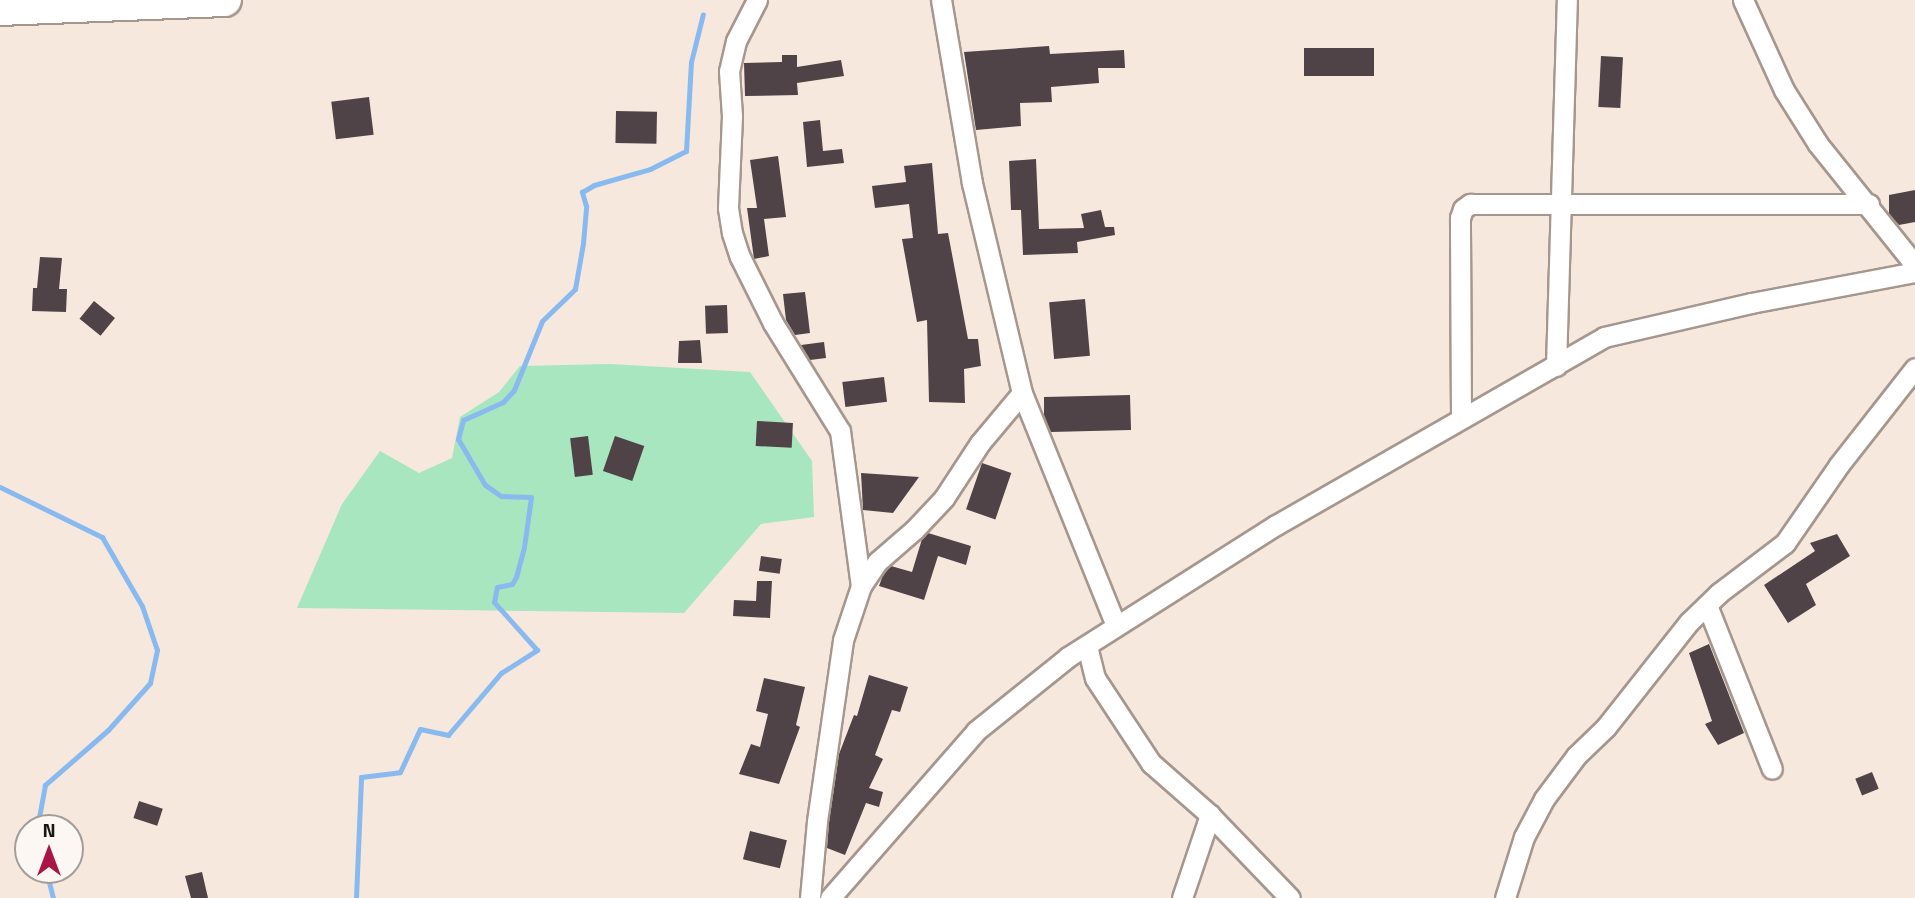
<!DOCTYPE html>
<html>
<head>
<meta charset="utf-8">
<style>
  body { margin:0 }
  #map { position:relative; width:1915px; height:898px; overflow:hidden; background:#f7e8de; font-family:"Titillium Web",sans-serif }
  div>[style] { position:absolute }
  .green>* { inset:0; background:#a7e6bf }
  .stream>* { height:5px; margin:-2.5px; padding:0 2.5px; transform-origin:2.5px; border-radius:2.5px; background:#88baf0 }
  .building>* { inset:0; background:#504348; transform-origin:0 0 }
  .roads { filter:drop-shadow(2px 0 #a5978e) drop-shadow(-2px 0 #a5978e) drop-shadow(0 2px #a5978e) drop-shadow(0 -2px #a5978e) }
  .minor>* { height:19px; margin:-9.5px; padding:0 9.5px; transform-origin:9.5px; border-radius:9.5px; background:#fff }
  .trunk>* { height:32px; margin:-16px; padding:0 16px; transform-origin:16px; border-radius:16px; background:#fff }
  span { translate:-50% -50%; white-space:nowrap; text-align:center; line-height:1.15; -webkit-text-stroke:7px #fdf7f3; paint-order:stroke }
  .north { position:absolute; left:14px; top:814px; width:70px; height:70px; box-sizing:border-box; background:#fdf7f3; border:2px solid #a39d99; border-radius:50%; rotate:0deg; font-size:19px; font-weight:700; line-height:28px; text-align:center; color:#1c1613 }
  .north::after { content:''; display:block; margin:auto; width:24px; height:32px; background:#a91545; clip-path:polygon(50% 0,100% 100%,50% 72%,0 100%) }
</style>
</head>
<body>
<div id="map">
  <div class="green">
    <i style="clip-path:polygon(610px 364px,750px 372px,812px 461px,814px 517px,761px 524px,684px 613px,297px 608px,342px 504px,380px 451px,419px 473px,452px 458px,460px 417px,499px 392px,520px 366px)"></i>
  </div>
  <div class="stream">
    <i style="left:0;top:487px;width:114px;rotate:26.1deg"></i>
    <i style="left:102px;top:537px;width:80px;rotate:59.9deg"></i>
    <i style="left:142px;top:606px;width:46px;rotate:71.2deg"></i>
    <i style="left:157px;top:650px;width:34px;rotate:102deg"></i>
    <i style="left:150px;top:683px;width:63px;rotate:131.8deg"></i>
    <i style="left:108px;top:730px;width:84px;rotate:138.9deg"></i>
    <i style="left:45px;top:785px;width:44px;rotate:100.5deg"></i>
    <i style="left:46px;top:870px;width:29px;rotate:76deg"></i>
    <i style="left:356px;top:898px;width:121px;rotate:-87.6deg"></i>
    <i style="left:361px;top:777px;width:39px;rotate:-7deg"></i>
    <i style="left:400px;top:772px;width:47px;rotate:-65.1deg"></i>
    <i style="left:420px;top:729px;width:29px;rotate:12deg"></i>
    <i style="left:448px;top:735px;width:82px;rotate:-49.5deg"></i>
    <i style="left:501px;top:673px;width:43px;rotate:-32.6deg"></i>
    <i style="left:537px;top:650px;width:64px;rotate:-131.9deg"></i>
    <i style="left:494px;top:602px;width:15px;rotate:-79deg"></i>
    <i style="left:497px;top:587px;width:15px;rotate:-11deg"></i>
    <i style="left:512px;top:584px;width:8px;rotate:-60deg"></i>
    <i style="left:516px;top:577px;width:31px;rotate:-75deg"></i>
    <i style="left:524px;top:547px;width:50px;rotate:-82deg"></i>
    <i style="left:531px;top:497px;width:30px;rotate:-178deg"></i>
    <i style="left:501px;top:496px;width:19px;rotate:-145deg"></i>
    <i style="left:485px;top:485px;width:53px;rotate:-120.4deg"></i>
    <i style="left:458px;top:439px;width:20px;rotate:-75deg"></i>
    <i style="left:463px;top:420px;width:44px;rotate:-24.2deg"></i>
    <i style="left:503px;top:402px;width:16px;rotate:-47deg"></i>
    <i style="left:514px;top:390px;width:74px;rotate:-67.9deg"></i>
    <i style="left:542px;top:321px;width:46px;rotate:-44.1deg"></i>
    <i style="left:575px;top:289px;width:47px;rotate:-80.1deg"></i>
    <i style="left:583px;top:243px;width:37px;rotate:-85deg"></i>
    <i style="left:586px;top:206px;width:15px;rotate:-106deg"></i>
    <i style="left:582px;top:192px;width:14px;rotate:-30deg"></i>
    <i style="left:594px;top:185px;width:58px;rotate:-15.9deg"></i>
    <i style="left:650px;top:169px;width:40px;rotate:-26.6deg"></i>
    <i style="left:686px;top:151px;width:89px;rotate:-86.8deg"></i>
    <i style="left:691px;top:62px;width:49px;rotate:-76deg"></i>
  </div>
  <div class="building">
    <i style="clip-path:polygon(1049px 46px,1050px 54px,1124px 50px,1125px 68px,1098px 68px,1099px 83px,1051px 87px,1052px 102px,1020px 103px,1021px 126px,976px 130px,964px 52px)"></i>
    <i style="left:1304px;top:48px;width:70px;height:28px"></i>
    <i style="clip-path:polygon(782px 55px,797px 55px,797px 67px,841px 60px,844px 76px,797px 83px,798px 95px,745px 96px,744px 63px,782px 62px)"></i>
    <i style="left:1601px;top:56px;width:22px;height:51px;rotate:3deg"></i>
    <i style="left:369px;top:97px;width:38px;height:38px;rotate:83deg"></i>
    <i style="left:616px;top:111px;width:41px;height:32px;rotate:1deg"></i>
    <i style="clip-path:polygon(820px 120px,823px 151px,842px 149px,844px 163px,807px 167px,803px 122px)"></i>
    <i style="clip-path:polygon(778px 156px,786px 217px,764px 219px,769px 256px,754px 259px,747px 208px,757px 208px,750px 160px)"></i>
    <i style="clip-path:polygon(1036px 159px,1039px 229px,1084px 228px,1081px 214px,1101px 210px,1105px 227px,1114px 227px,1115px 235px,1077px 242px,1078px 253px,1023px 255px,1021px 210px,1011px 210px,1009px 161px)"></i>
    <i style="clip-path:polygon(932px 163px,938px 234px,948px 233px,968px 339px,978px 339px,981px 366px,964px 369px,965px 403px,929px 402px,927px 320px,917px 322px,902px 239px,913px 238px,909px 204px,875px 208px,872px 186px,906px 182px,904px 166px)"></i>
    <i style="clip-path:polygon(1915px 190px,1915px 222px,1899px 225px,1889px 214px,1889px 195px)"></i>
    <i style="clip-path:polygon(40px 257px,62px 258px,59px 289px,67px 289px,66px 312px,32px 311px,33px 288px,37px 288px)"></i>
    <i style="clip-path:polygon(805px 292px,810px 333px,795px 335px,786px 320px,783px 294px)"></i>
    <i style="left:1085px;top:299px;width:57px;height:36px;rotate:85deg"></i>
    <i style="left:94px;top:301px;width:27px;height:23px;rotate:39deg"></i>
    <i style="left:727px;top:305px;width:28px;height:22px;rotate:88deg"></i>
    <i style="clip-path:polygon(700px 340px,702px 363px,678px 363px,679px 341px)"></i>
    <i style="clip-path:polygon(824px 342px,826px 358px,810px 360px,801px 345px)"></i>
    <i style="left:884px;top:377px;width:25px;height:42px;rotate:83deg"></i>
    <i style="clip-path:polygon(1130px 395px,1131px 430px,1051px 432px,1044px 416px,1044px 397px)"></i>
    <i style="left:757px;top:421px;width:36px;height:25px;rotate:3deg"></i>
    <i style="left:588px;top:436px;width:39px;height:18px;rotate:83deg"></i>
    <i style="left:615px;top:436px;width:31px;height:37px;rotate:19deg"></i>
    <i style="left:982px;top:463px;width:31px;height:49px;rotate:19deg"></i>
    <i style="clip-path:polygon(861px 473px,919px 477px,893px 513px,863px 510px)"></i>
    <i style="clip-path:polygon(928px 533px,971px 546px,966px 565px,938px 556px,924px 600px,879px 586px,883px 575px,891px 566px,912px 572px,922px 539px)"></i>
    <i style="clip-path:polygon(1837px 534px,1850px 556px,1806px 584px,1816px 605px,1788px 623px,1764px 585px,1815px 551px,1810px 543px)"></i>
    <i style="left:761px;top:556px;width:21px;height:15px;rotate:8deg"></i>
    <i style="clip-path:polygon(757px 581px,772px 581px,770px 618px,733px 616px,734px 600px,756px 601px)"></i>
    <i style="clip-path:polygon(1709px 644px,1744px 733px,1718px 745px,1705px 724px,1712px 721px,1689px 653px)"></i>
    <i style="clip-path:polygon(869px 675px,908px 687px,900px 712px,892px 710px,875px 755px,883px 759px,869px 788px,883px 792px,879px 807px,866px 803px,845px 855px,827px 848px,829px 822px,839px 754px,854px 715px,857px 716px)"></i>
    <i style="clip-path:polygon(764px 678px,805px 687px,796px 725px,800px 727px,779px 784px,739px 774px,751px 744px,760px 747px,768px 714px,756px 711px)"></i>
    <i style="left:1872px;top:772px;width:18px;height:18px;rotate:68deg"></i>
    <i style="left:139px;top:801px;width:25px;height:18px;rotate:18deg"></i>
    <i style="left:750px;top:831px;width:38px;height:29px;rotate:14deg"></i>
    <i style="clip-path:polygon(202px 872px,208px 898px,191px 898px,185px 876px)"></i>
  </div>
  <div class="roads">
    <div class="minor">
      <i style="left:757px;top:0;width:46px;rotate:117.1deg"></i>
      <i style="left:736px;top:41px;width:31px;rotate:103deg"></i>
      <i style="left:729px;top:71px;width:45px;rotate:86.2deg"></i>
      <i style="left:732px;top:116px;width:92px;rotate:92.5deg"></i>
      <i style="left:728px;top:208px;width:25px;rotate:81deg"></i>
      <i style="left:732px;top:233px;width:25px;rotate:72deg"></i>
      <i style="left:740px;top:257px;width:74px;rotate:63.4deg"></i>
      <i style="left:773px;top:323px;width:127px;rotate:58.2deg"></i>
      <i style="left:840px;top:431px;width:156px;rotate:82.3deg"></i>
      <i style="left:1743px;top:0;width:99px;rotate:65.5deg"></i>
      <i style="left:1784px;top:90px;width:64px;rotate:57.8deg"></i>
      <i style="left:1818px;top:144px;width:155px;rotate:51.3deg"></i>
      <i style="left:1556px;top:366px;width:366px;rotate:-88.3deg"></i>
      <i style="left:1022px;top:393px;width:251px;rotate:68deg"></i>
      <i style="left:1461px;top:418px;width:200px;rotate:-90.3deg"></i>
      <i style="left:1460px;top:218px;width:9px;rotate:-72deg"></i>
      <i style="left:1463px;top:209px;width:9px;rotate:-36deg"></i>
      <i style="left:1470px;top:204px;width:399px"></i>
      <i style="left:1707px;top:605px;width:176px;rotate:68.4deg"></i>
      <i style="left:1087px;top:646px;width:33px;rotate:76deg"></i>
      <i style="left:1095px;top:678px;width:102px;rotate:56.6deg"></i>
      <i style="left:1151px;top:763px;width:79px;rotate:41.4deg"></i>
      <i style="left:1210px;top:815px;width:115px;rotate:46.1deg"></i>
      <i style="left:810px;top:898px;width:77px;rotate:-84.8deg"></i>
      <i style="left:817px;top:821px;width:183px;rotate:-81.8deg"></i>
      <i style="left:843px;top:640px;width:57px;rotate:-71.6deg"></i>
      <i style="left:861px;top:586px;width:29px;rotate:-56deg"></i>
      <i style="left:877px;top:562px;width:49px;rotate:-40.9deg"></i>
      <i style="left:914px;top:530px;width:44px;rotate:-46.8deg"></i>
      <i style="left:944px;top:498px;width:66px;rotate:-56.8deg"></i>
      <i style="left:980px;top:443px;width:65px;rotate:-50deg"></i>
      <i style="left:1022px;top:393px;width:216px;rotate:-103.4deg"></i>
      <i style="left:972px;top:183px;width:186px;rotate:-99.6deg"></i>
      <i style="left:830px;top:898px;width:222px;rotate:-48.8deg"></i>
      <i style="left:976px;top:731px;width:118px;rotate:-38.8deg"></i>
      <i style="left:1068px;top:657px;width:246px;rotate:-32.4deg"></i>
      <i style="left:1276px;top:525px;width:378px;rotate:-29.8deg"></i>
      <i style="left:1604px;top:337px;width:151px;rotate:-13deg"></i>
      <i style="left:1751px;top:303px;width:167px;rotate:-10.7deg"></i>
      <i style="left:1182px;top:898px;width:88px;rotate:-71.4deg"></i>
      <i style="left:1505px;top:898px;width:64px;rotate:-72.7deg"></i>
      <i style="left:1524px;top:837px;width:43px;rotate:-62.2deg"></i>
      <i style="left:1544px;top:799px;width:54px;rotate:-53.3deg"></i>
      <i style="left:1576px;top:756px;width:42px;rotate:-44deg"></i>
      <i style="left:1606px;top:727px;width:134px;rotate:-51.7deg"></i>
      <i style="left:1689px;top:622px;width:42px;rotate:-44deg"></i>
      <i style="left:1719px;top:593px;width:83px;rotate:-37.1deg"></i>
      <i style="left:1785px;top:543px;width:95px;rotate:-55.3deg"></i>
      <i style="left:1839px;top:465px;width:123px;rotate:-51.9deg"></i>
    </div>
    <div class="trunk">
      <i style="left:0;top:9px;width:225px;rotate:-2.3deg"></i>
    </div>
  </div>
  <div class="north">N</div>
</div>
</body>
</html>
